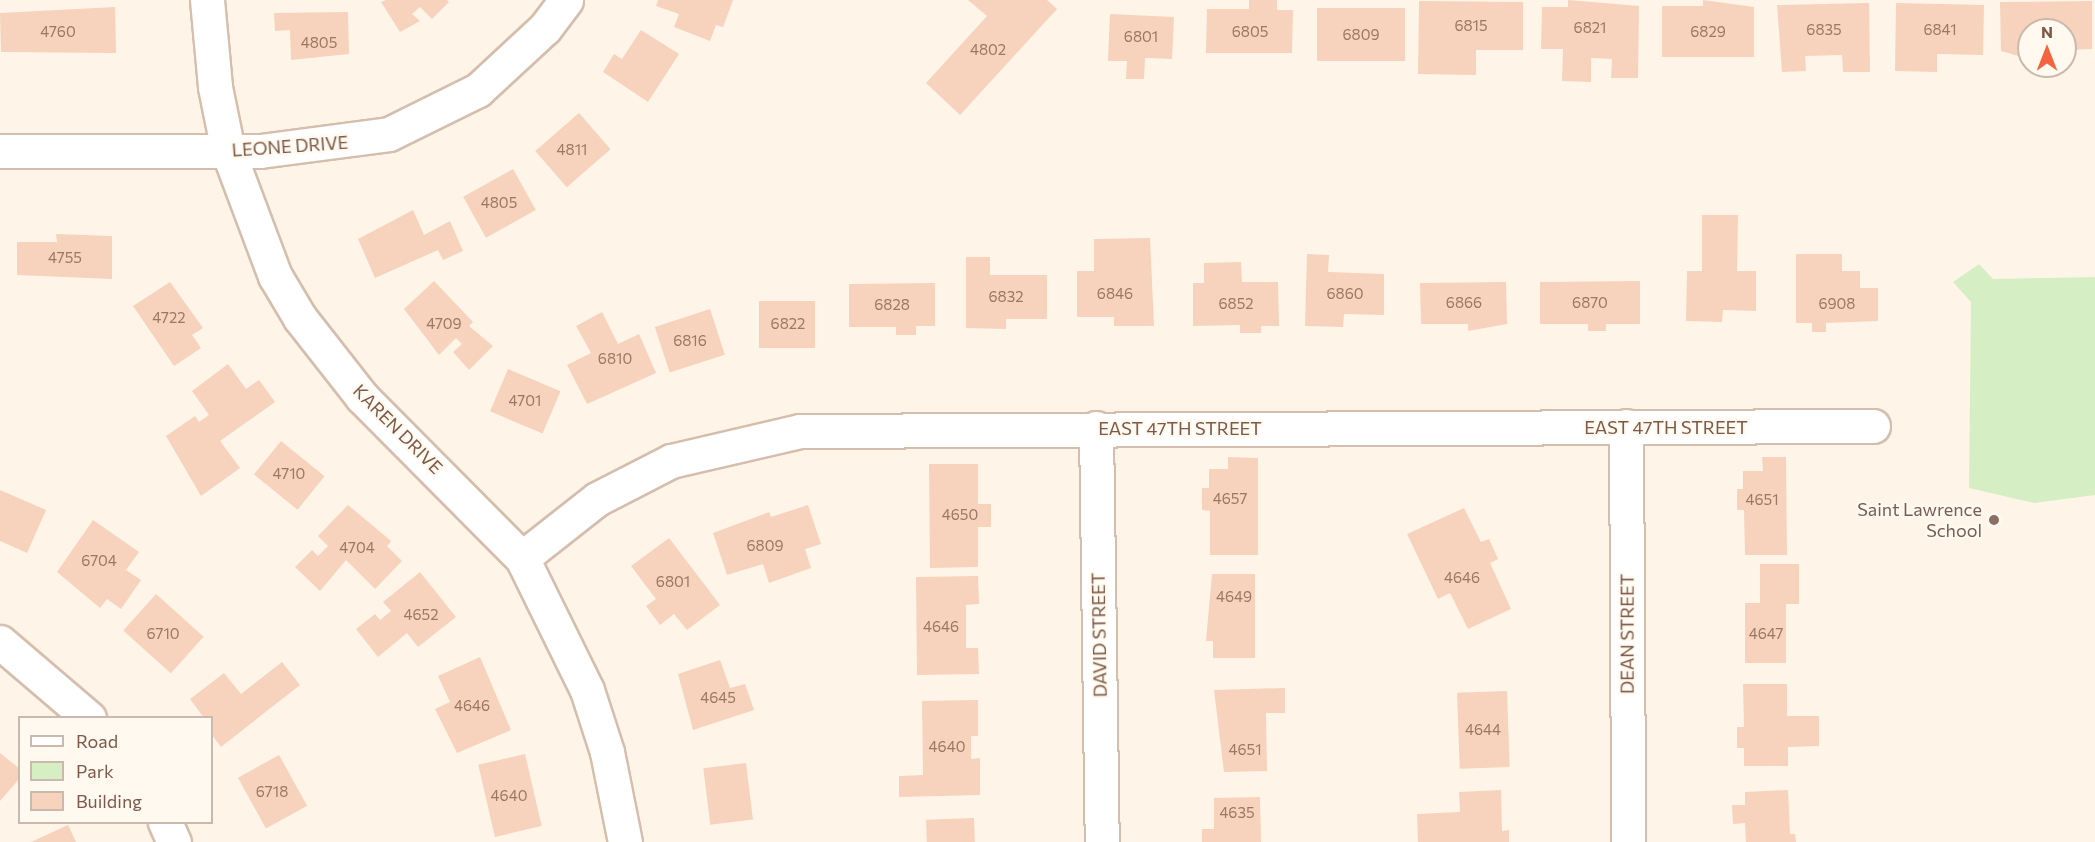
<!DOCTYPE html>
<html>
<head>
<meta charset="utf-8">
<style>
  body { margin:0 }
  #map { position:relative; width:2095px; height:842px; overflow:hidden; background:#fef5e8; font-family:Commissioner,sans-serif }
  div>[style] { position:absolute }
  .green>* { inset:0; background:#d6eec4 }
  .building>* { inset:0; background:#f7d2bc; transform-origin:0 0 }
  .roads { filter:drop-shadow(2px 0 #d5beae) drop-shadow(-2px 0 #d5beae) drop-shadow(0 2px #d5beae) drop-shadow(0 -2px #d5beae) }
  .street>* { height:33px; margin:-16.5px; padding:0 16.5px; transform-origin:16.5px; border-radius:16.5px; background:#fff }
  .dots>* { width:16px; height:16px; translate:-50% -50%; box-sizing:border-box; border:3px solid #fff9f0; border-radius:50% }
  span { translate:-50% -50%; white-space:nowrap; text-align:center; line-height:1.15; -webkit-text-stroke:4.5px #fff9f0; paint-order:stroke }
  .number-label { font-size:15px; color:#9b7765 }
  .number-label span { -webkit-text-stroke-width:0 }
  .street-label { font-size:18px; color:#7c5948 }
  .education-label { font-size:18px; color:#785e54 }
  .right { translate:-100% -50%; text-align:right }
  .legend { position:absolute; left:18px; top:716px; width:195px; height:108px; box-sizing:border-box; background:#fff9f0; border:2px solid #cbb9ad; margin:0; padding:8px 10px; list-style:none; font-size:18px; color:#7c5948 }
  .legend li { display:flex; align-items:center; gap:12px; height:30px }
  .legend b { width:30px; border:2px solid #cbb9ad }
  .north { position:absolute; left:2017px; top:18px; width:60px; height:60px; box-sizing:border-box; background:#fff9f0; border:2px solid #cbb9ad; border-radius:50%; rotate:0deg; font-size:16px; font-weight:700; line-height:24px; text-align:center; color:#7c5948 }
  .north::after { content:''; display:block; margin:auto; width:21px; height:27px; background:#f46441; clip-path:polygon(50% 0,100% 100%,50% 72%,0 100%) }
</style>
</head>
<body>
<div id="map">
  <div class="green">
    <i style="clip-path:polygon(1979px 264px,1993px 279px,2095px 277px,2095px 495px,2034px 503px,1969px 488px,1971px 302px,1953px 282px)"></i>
  </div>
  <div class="building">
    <i style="clip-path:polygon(386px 0,447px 0,449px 2px,432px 19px,420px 7px,412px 14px,420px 21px,400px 32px,381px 2px)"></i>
    <i style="clip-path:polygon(658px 0,733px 0,723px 27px,716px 25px,710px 41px,674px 27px,679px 14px,656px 6px)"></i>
    <i style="clip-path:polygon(968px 0,1047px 0,1057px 9px,960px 115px,926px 83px,987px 16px)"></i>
    <i style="clip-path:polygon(1249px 0,1277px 0,1277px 10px,1293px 10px,1292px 53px,1206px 53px,1207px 9px,1249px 9px)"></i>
    <i style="clip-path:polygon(1568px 0,1639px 6px,1638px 78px,1611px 78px,1612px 59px,1591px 58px,1591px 82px,1562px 81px,1563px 49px,1541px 49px,1542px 7px,1568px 7px)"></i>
    <i style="clip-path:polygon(1703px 0,1754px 7px,1754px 57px,1662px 57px,1662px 6px,1703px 6px)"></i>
    <i style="clip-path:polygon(1419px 1px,1523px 2px,1523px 50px,1476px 50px,1476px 75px,1418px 74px)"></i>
    <i style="clip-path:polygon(2092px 1px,2092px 49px,2065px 50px,2065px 30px,2029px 30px,2029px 59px,2001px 51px,2000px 2px)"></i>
    <i style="clip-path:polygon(1869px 3px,1870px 72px,1843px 72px,1842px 55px,1805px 56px,1806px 71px,1782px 72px,1777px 5px)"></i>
    <i style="clip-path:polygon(1896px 3px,1984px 5px,1983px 55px,1937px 54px,1937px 72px,1895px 71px)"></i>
    <i style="clip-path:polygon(115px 7px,116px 53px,1px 52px,0 13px)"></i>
    <i style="left:1405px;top:8px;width:53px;height:88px;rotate:90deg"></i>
    <i style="clip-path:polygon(348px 12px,349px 54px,291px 60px,290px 30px,275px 31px,274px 13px)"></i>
    <i style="clip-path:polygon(1110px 14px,1174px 17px,1172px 59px,1145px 58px,1144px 79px,1126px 79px,1127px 61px,1108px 61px)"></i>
    <i style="clip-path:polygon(641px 30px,679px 54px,648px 102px,603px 72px,614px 54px,622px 59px)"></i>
    <i style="left:579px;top:113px;width:48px;height:58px;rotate:49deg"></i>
    <i style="left:513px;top:169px;width:47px;height:57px;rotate:61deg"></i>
    <i style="clip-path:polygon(413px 210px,424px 235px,450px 221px,463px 251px,443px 260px,438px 250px,375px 278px,358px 239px)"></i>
    <i style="clip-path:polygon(1702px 215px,1738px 215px,1737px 271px,1756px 271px,1756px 311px,1723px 310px,1722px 322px,1686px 321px,1687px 271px,1702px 271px)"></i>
    <i style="clip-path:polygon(56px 234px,112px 236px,112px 279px,17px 275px,17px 242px,57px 242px)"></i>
    <i style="clip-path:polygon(1150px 238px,1154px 326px,1114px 326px,1114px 317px,1077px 317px,1077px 271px,1094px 271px,1094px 239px)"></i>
    <i style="clip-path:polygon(1307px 254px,1329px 255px,1328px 272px,1384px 274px,1384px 315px,1344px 314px,1343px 327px,1305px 326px)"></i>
    <i style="clip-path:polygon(1796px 254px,1842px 254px,1842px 271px,1860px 271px,1860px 288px,1878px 288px,1878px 321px,1826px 323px,1826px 332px,1812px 332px,1812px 323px,1796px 323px)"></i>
    <i style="clip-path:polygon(966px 257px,990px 257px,990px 275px,1047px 275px,1047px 319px,1006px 319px,1006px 329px,966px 328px)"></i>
    <i style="clip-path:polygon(1241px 262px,1242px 282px,1278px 282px,1279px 326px,1261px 326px,1261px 333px,1240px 333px,1240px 325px,1193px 326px,1193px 283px,1204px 283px,1204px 263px)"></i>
    <i style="clip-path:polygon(434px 281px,473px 322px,469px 326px,493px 346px,469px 370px,453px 352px,462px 344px,456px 338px,439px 355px,404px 309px)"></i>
    <i style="clip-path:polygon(1640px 281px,1640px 324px,1606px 324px,1606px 331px,1588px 331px,1588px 324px,1540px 324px,1540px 282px)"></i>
    <i style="clip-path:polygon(170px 282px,203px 328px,192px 335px,201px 348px,174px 366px,133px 306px)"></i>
    <i style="clip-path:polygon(1506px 282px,1507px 324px,1468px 331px,1468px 324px,1421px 324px,1420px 283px)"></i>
    <i style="clip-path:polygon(935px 283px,935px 326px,916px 326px,916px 335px,896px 335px,896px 327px,849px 327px,849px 284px)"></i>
    <i style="left:759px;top:301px;width:56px;height:47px"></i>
    <i style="left:710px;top:309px;width:48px;height:58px;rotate:72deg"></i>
    <i style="clip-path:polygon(602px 312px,618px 344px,639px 334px,656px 373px,587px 404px,567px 365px,591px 353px,576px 326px)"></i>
    <i style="clip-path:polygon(228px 364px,246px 389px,259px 380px,275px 402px,220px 441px,240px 468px,201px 496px,166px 436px,195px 416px,199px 422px,209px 415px,192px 391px)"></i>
    <i style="left:508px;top:369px;width:57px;height:46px;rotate:23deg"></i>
    <i style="left:281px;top:441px;width:56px;height:43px;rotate:39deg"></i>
    <i style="clip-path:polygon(1228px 457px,1258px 458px,1258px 555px,1210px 555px,1210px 511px,1202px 510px,1202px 488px,1209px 488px,1209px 469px,1228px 469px)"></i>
    <i style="clip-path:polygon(1762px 457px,1786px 457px,1787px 555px,1745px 555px,1744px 510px,1737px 510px,1737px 489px,1743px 489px,1743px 471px,1763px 471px)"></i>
    <i style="clip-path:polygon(929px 464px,978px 464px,978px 504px,991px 504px,991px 527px,978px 527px,978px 567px,930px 568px)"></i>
    <i style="clip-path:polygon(0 490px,46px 510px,27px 553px,0 541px)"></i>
    <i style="clip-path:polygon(348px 505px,391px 541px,387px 546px,402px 561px,375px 589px,346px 560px,320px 591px,295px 567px,312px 550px,318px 556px,328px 546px,318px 536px)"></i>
    <i style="clip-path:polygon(808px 505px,821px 544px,805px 549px,811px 568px,769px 583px,763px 564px,727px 575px,713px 533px,769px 512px,771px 517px)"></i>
    <i style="clip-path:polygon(1464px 508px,1481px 542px,1489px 539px,1498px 559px,1490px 563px,1511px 609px,1468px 629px,1450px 593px,1438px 599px,1407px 534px)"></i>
    <i style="clip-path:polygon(93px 520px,139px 552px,126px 570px,141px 580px,121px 609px,107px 599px,100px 608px,57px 572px)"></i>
    <i style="clip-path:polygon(669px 538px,720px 605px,687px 630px,674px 614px,660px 625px,646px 606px,656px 599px,631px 566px)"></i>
    <i style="clip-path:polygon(1760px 564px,1799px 564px,1799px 604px,1786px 604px,1786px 663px,1745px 663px,1745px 603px,1760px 603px)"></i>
    <i style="clip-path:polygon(420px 572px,456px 617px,418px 647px,407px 633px,378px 657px,356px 629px,375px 614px,380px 620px,391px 611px,383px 602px)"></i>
    <i style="clip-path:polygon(1212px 574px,1255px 574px,1255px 658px,1213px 658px,1213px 641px,1206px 641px)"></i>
    <i style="clip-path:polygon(978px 576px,979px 604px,966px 605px,966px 648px,978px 648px,979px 674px,917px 675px,916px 577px)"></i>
    <i style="left:156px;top:594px;width:64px;height:49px;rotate:42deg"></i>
    <i style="clip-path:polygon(480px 657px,511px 730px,457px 753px,435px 709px,450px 702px,438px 676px)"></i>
    <i style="clip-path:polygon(720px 660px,730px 688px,745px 684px,754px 710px,693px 730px,678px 674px)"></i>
    <i style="clip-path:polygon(282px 662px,300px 685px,221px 747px,212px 735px,212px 718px,204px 718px,190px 699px,224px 673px,241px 694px)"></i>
    <i style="clip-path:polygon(1743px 684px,1787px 684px,1787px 716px,1819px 716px,1819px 746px,1788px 747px,1788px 766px,1744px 766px,1744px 748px,1737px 748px,1737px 727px,1744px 727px)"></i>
    <i style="clip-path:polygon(1285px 688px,1285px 713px,1266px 713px,1267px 771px,1224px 772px,1214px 690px)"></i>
    <i style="left:1507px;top:691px;width:76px;height:50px;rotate:88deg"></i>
    <i style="clip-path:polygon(978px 700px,978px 736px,971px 736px,971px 759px,980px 758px,980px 795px,899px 797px,899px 776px,923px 775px,922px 701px)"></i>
    <i style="clip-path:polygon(0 753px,20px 769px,20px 778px,0 801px)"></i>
    <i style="left:525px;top:754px;width:74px;height:48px;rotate:77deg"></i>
    <i style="left:279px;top:755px;width:58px;height:47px;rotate:61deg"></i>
    <i style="left:746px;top:763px;width:57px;height:43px;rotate:83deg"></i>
    <i style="clip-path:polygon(1501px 790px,1502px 831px,1509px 830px,1509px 842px,1418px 842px,1417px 814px,1460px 812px,1459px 792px)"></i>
    <i style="clip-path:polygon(1788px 790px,1790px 834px,1795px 834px,1796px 842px,1746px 842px,1745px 823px,1733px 824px,1732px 805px,1745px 805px,1745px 792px)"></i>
    <i style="clip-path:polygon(1260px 797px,1261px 842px,1202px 842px,1202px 829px,1214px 829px,1214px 798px)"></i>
    <i style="left:974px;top:818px;width:24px;height:48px;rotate:88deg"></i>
    <i style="clip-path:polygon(68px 825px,76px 842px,31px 842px)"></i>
  </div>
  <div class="roads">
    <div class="street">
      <i style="left:207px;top:0;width:87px;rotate:84.7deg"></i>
      <i style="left:215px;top:87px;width:65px;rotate:78.5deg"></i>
      <i style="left:228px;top:151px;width:134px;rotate:69.4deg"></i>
      <i style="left:275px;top:276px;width:49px;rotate:59.2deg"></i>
      <i style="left:300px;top:318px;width:100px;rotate:51.9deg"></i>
      <i style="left:362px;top:397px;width:227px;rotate:45.2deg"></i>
      <i style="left:522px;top:558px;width:147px;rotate:63.8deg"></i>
      <i style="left:587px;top:690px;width:65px;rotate:72.1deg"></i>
      <i style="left:607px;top:752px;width:92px;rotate:78.7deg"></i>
      <i style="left:0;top:151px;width:260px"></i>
      <i style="left:260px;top:151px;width:130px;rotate:-7.5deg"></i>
      <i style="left:389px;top:134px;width:99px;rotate:-26.3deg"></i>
      <i style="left:478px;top:90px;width:91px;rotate:-42.8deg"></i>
      <i style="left:545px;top:28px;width:35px;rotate:-53deg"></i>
      <i style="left:1626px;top:426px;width:416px;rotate:89.7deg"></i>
      <i style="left:1096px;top:428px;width:414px;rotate:89.2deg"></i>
      <i style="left:522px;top:558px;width:95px;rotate:-38.2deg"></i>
      <i style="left:597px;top:499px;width:83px;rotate:-27.2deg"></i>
      <i style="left:671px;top:461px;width:132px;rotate:-13.1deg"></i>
      <i style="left:800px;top:431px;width:1073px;rotate:-0.27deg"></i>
      <i style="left:0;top:642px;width:117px;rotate:40.5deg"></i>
      <i style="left:165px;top:822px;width:22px;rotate:66deg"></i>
    </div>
  </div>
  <div class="dots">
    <i style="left:1994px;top:520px;background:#8d6e63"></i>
  </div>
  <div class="number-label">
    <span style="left:1471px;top:26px">6815</span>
    <span style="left:1590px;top:28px">6821</span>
    <span style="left:1824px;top:30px">6835</span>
    <span style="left:1940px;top:30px">6841</span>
    <span style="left:58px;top:32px">4760</span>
    <span style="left:1250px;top:32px">6805</span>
    <span style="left:1708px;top:32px">6829</span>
    <span style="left:1361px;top:35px">6809</span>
    <span style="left:1141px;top:37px">6801</span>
    <span style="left:319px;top:43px">4805</span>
    <span style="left:988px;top:50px">4802</span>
    <span style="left:572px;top:150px">4811</span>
    <span style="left:499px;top:203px">4805</span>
    <span style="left:65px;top:258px">4755</span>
    <span style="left:1115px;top:294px">6846</span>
    <span style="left:1345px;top:294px">6860</span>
    <span style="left:1006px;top:297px">6832</span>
    <span style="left:1464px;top:303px">6866</span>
    <span style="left:1590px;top:303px">6870</span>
    <span style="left:1236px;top:304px">6852</span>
    <span style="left:1837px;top:304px">6908</span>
    <span style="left:892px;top:305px">6828</span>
    <span style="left:169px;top:318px">4722</span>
    <span style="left:444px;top:324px">4709</span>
    <span style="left:788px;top:324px">6822</span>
    <span style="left:690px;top:341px">6816</span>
    <span style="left:615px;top:359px">6810</span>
    <span style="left:525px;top:401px">4701</span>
    <span style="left:289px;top:474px">4710</span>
    <span style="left:1230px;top:499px">4657</span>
    <span style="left:1762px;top:500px">4651</span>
    <span style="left:960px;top:515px">4650</span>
    <span style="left:765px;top:546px">6809</span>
    <span style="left:357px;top:548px">4704</span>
    <span style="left:99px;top:561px">6704</span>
    <span style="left:1462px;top:578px">4646</span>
    <span style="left:673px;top:582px">6801</span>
    <span style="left:1234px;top:597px">4649</span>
    <span style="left:421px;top:615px">4652</span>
    <span style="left:941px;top:627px">4646</span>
    <span style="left:163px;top:634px">6710</span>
    <span style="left:1766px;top:634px">4647</span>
    <span style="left:718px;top:698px">4645</span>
    <span style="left:472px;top:706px">4646</span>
    <span style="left:1483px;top:730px">4644</span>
    <span style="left:947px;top:747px">4640</span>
    <span style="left:1245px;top:750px">4651</span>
    <span style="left:272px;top:792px">6718</span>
    <span style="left:509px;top:796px">4640</span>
    <span style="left:1237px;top:813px">4635</span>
  </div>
  <div class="street-label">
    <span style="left:290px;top:146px;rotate:-4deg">LEONE DRIVE</span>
    <span style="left:1666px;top:427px">EAST 47TH STREET</span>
    <span style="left:1180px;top:428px">EAST 47TH STREET</span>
    <span style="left:398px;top:429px;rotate:45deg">KAREN DRIVE</span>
    <span style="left:1627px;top:634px;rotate:-90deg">DEAN STREET</span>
    <span style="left:1099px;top:635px;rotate:-91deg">DAVID STREET</span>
  </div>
  <div class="education-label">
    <span class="right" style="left:1982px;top:520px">Saint Lawrence<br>School</span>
  </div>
  <ul class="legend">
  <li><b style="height:8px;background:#fff"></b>Road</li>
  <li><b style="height:16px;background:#d6eec4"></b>Park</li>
  <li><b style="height:16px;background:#f7d2bc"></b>Building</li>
  </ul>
  <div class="north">N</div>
</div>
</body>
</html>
